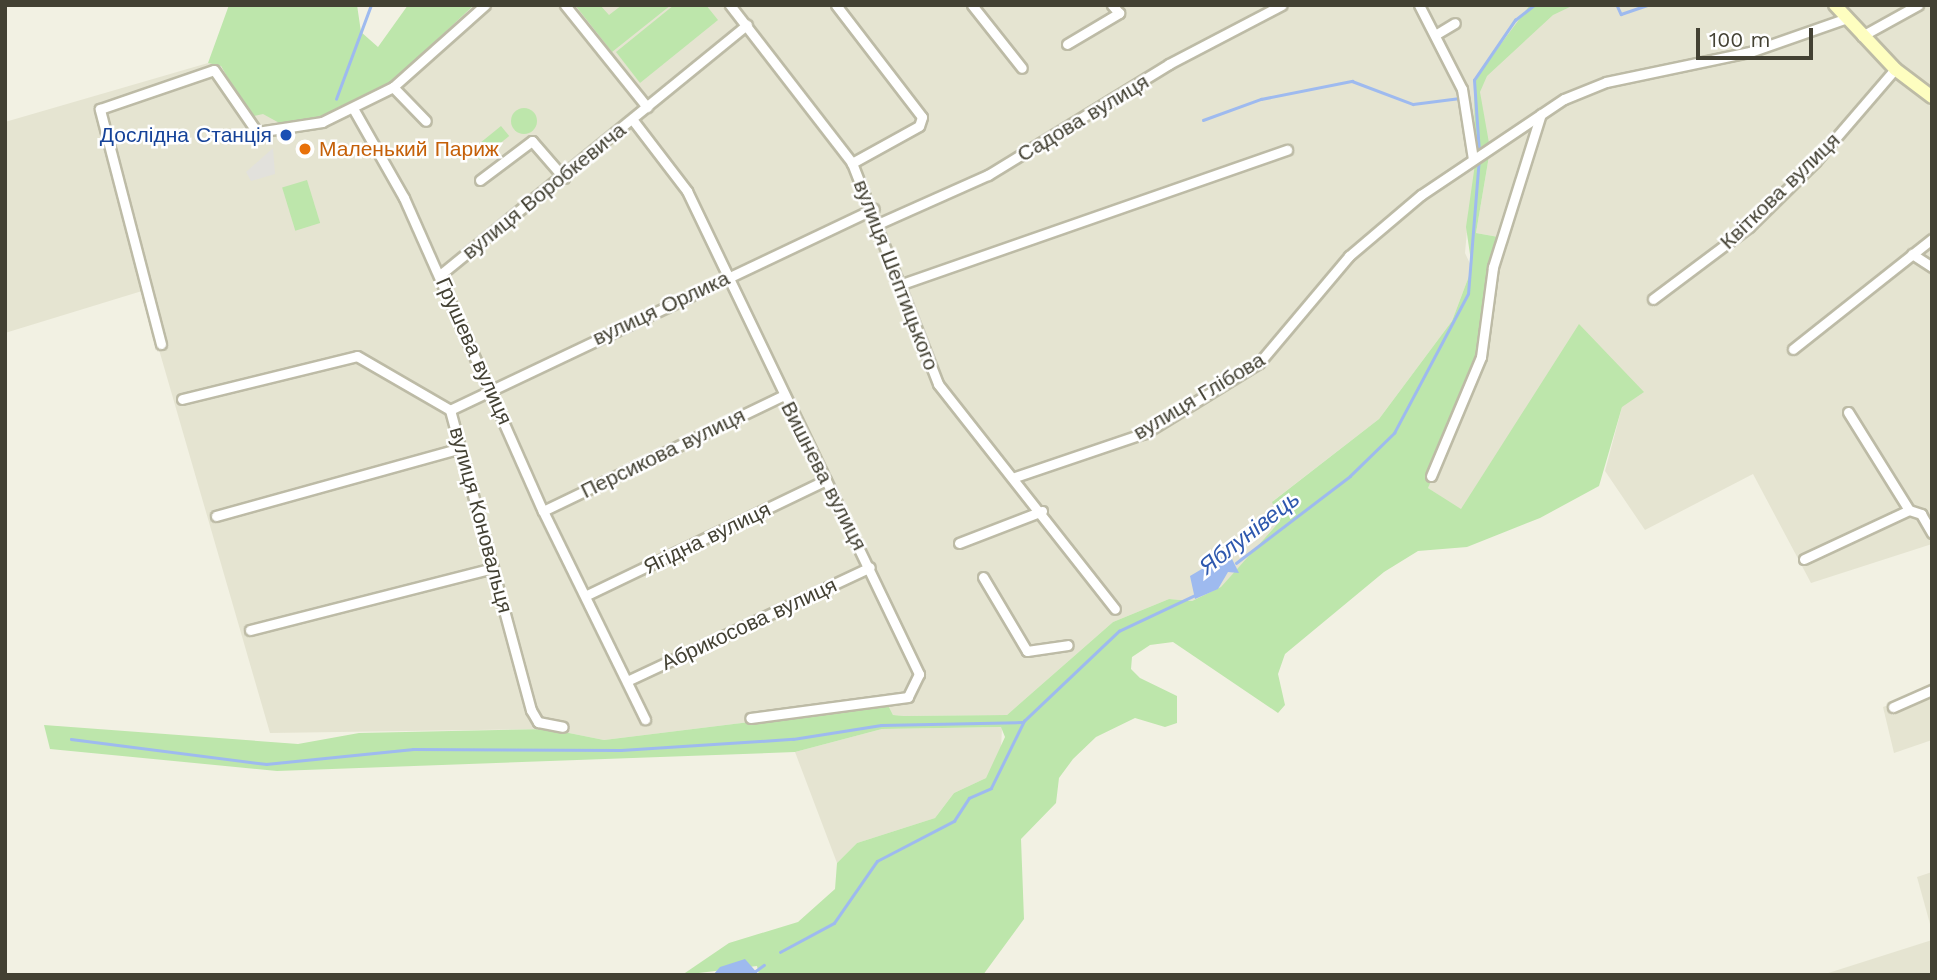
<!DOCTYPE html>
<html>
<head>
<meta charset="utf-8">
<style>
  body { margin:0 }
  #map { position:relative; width:1937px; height:980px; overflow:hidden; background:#f2f1e3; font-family:"Work Sans",sans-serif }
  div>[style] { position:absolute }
  .residential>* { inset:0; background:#e5e4d1 }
  .green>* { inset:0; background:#bde6ab; transform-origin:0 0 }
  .round { border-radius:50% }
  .parking>* { inset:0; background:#e2e1dc }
  .water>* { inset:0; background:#9ebaef }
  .stream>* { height:2.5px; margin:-1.25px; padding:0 1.25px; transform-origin:1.25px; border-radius:1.25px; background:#9ebaef }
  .roads { filter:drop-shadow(2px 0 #bdbba6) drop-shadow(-2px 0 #bdbba6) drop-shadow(0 2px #bdbba6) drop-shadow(0 -2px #bdbba6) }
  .street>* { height:9px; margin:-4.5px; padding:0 4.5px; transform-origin:4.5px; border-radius:4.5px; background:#fff }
  .secondary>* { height:12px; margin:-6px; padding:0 6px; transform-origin:6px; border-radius:6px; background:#fefec0 }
  .dots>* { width:19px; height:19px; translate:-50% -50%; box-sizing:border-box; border:4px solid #fff; border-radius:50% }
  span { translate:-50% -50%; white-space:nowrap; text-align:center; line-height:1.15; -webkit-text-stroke:5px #fff; paint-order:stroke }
  .street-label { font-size:21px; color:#434133 }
  .transit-label { font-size:21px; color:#164399 }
  .right { translate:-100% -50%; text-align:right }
  .food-label { font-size:21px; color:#c56008 }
  .left { translate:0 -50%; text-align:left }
  .water-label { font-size:23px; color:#2e58ae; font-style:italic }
  .frame { position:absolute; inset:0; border:7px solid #434133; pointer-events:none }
  .scale { position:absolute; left:1696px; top:28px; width:117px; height:32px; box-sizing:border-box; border:4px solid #434133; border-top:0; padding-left:9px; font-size:21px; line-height:24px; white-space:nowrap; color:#434133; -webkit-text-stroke:5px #fff; paint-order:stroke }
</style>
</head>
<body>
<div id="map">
  <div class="residential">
    <i style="clip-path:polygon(474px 5px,1932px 5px,1932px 544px,1811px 583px,1753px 474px,1645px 530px,1605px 471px,1622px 407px,1461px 510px,1428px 488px,1482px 334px,1504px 238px,1476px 233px,1489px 156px,1469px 208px,1465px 253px,1472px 268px,1452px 321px,1379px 419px,1273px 501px,1280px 521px,1221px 588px,1192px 601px,1169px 599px,1113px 622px,1007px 715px,904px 716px,893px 715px,888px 705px,604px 740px,549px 729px,270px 733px,142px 291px,5px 333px,5px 122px,208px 63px,220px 66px,250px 117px,442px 34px)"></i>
    <i style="clip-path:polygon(1932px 689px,1932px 740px,1894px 753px,1883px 707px)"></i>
    <i style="clip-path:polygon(1002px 727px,1001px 750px,986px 778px,954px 793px,935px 818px,857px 843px,837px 863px,795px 752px,882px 729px)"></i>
    <i style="clip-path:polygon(1932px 872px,1932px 931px,1917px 877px)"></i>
    <i style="clip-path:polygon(1932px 940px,1932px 975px,1822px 975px)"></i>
  </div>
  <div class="green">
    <i style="clip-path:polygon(229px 5px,357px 5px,361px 32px,378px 47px,408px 5px,474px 5px,380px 93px,322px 118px,283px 125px,263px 114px,250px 117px,221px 66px,208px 63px)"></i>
    <i style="clip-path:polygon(575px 5px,600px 5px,609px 15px,622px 5px,671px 5px,612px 52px)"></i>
    <i style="clip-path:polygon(674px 5px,706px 5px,718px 20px,640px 83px,616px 52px)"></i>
    <i style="clip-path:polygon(1530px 5px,1574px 5px,1553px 15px,1487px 76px,1480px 92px,1489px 143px,1475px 150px,1474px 80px)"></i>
    <i class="round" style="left:511px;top:108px;width:26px;height:26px"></i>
    <i style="left:501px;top:126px;width:13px;height:38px;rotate:51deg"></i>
    <i style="clip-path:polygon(1489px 156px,1476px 233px,1504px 238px,1482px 334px,1484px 363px,1428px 488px,1461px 509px,1579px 324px,1644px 392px,1622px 407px,1599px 486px,1540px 518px,1467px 547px,1418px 551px,1384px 572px,1285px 654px,1278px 674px,1285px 705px,1278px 713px,1173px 642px,1150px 645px,1132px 657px,1131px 669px,1140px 678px,1177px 696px,1177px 723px,1165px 727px,1135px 718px,1096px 737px,1073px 759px,1059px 778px,1056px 803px,1021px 839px,1024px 919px,983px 975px,759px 975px,757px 966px,682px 975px,729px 943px,798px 922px,835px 889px,837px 863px,857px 843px,935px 818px,954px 793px,986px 778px,1005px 737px,1001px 727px,882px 729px,795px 752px,277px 771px,50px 749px,44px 725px,298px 744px,359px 733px,549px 729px,604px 740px,888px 705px,893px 715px,904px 716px,1007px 715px,1113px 622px,1169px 599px,1192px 601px,1221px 587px,1280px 521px,1272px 502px,1379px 419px,1452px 321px,1472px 268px,1466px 227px,1475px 164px)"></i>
    <i style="left:307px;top:180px;width:45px;height:26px;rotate:73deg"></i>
  </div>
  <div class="parking">
    <i style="clip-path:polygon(273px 148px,275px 174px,251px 181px,246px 172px)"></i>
  </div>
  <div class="water">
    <i style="clip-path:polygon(1229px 553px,1239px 573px,1228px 572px,1218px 589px,1195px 599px,1190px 576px)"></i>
    <i style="clip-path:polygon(745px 959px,759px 975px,713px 975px,720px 967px)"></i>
  </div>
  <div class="stream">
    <i style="left:1617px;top:5px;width:10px;rotate:66deg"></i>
    <i style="left:1621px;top:14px;width:28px;rotate:-19deg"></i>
    <i style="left:336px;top:99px;width:100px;rotate:-69.6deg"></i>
    <i style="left:1203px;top:120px;width:62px;rotate:-19.9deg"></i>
    <i style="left:1261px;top:99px;width:93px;rotate:-11.2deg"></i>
    <i style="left:1352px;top:81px;width:65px;rotate:20.7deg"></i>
    <i style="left:1413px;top:104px;width:47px;rotate:-7.3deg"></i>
    <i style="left:1479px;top:152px;width:72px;rotate:-94deg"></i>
    <i style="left:1474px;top:80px;width:73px;rotate:-55.7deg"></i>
    <i style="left:1515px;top:20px;width:24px;rotate:-38deg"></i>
    <i style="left:1236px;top:563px;width:143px;rotate:-37.3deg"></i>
    <i style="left:1350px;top:476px;width:62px;rotate:-44.3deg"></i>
    <i style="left:1394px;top:433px;width:157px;rotate:-62deg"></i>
    <i style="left:1468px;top:294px;width:136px;rotate:-85.4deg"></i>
    <i style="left:71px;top:739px;width:197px;rotate:7.3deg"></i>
    <i style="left:266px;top:764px;width:148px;rotate:-5.8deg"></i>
    <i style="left:413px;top:749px;width:208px;rotate:0.3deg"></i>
    <i style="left:621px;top:750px;width:172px;rotate:-3.7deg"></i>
    <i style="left:793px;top:739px;width:89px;rotate:-9deg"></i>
    <i style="left:881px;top:725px;width:141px;rotate:-1.2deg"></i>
    <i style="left:780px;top:952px;width:61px;rotate:-28.2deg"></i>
    <i style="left:834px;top:923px;width:75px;rotate:-55.3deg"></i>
    <i style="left:877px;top:861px;width:87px;rotate:-27.5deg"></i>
    <i style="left:954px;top:821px;width:27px;rotate:-57deg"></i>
    <i style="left:969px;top:798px;width:24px;rotate:-24deg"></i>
    <i style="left:991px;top:788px;width:75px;rotate:-63.8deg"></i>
    <i style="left:1024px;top:721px;width:131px;rotate:-43.5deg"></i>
    <i style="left:1119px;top:631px;width:84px;rotate:-25.3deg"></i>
    <i style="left:750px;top:975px;width:17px;rotate:-36deg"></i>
  </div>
  <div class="roads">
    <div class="street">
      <i style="left:565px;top:5px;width:131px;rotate:51.2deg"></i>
      <i style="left:730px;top:5px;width:200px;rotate:52.3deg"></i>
      <i style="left:852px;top:163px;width:237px;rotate:68.7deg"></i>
      <i style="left:938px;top:384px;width:286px;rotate:51.8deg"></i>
      <i style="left:836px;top:5px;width:141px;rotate:52.5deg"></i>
      <i style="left:922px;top:117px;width:9px;rotate:108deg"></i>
      <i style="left:919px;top:126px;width:77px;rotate:151.1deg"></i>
      <i style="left:972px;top:5px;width:80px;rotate:51.6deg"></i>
      <i style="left:1419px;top:5px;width:94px;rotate:62.9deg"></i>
      <i style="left:1462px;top:89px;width:71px;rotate:81.1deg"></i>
      <i style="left:1435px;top:35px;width:23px;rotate:-31deg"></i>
      <i style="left:1862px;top:36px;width:64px;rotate:-29deg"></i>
      <i style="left:1067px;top:44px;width:61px;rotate:-30.8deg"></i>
      <i style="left:1119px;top:13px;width:11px;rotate:-131deg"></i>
      <i style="left:393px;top:87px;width:47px;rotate:45.9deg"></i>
      <i style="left:354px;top:110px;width:101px;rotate:60.4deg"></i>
      <i style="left:404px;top:198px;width:342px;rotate:66.1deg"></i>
      <i style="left:543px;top:511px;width:232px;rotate:63.9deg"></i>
      <i style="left:632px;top:119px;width:91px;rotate:52.6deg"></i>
      <i style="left:687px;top:191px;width:536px;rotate:64.34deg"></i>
      <i style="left:919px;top:674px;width:25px;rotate:116deg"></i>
      <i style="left:908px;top:697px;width:159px;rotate:172.4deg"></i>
      <i style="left:480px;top:180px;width:65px;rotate:-36.9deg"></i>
      <i style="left:532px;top:141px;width:49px;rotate:49.1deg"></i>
      <i style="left:880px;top:223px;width:118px;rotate:-24deg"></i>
      <i style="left:988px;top:175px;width:212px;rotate:-31.5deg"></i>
      <i style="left:1169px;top:64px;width:127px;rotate:-27.6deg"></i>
      <i style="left:1912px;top:254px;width:24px;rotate:33deg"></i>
      <i style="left:440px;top:275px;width:396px;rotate:-39.2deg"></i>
      <i style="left:899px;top:285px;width:411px;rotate:-19.2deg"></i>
      <i style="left:1653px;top:299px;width:120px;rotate:-36.9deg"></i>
      <i style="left:1749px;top:227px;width:93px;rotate:-44.6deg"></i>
      <i style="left:1815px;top:162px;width:123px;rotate:-49.3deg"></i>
      <i style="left:161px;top:344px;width:243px;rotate:-104.6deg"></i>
      <i style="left:100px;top:109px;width:120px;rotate:-18.9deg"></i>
      <i style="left:214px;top:70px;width:75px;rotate:55.3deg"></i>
      <i style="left:257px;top:132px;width:66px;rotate:-8.7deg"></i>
      <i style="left:322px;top:122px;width:79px;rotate:-26.2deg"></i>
      <i style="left:393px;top:87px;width:123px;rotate:-41.7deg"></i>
      <i style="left:1793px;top:349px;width:177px;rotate:-38.4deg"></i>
      <i style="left:182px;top:399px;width:180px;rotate:-13.8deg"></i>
      <i style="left:357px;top:356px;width:108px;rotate:30.1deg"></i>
      <i style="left:450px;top:410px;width:469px;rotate:-25.4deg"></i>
      <i style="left:450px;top:410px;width:311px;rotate:74.9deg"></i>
      <i style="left:531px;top:710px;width:14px;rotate:60deg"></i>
      <i style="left:538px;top:722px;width:25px;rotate:11deg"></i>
      <i style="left:1848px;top:412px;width:115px;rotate:58.1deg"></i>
      <i style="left:1431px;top:476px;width:129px;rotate:-67.2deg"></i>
      <i style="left:1481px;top:357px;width:91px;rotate:-82.4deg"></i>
      <i style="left:1493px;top:267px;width:160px;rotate:-72.6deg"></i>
      <i style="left:1015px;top:477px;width:137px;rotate:-18.7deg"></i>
      <i style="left:1145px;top:433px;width:134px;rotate:-31.6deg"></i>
      <i style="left:1259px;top:363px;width:140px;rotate:-49.9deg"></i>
      <i style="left:1349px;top:256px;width:94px;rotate:-40.3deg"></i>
      <i style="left:1421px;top:195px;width:172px;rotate:-33.9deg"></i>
      <i style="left:1564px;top:99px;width:45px;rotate:-22deg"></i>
      <i style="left:1606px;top:82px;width:147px;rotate:-11.8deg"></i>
      <i style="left:1750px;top:52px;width:103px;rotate:-19.3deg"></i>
      <i style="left:543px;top:511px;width:267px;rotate:-25.7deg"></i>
      <i style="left:216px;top:516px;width:254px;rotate:-15.5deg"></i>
      <i style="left:959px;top:543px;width:89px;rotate:-21.1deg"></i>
      <i style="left:1804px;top:559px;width:116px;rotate:-25deg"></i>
      <i style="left:1909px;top:510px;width:13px;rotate:18deg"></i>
      <i style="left:1921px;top:514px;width:22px;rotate:60deg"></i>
      <i style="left:983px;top:577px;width:86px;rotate:59.3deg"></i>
      <i style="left:1027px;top:651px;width:41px;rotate:-8.3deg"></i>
      <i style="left:587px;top:595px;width:265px;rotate:-25.7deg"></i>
      <i style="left:250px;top:630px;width:251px;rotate:-14.3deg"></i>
      <i style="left:627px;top:681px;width:268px;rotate:-25.1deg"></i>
      <i style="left:1893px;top:707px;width:43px;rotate:-23.6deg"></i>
    </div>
    <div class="secondary">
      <i style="left:1835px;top:5px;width:88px;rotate:46.8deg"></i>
      <i style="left:1895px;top:69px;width:46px;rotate:37.1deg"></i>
    </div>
  </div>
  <div class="dots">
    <i style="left:286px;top:135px;background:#1a4fb4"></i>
    <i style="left:305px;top:149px;background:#e8710a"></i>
  </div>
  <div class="street-label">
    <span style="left:1083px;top:118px;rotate:-31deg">Садова вулиця</span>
    <span style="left:544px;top:191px;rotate:-39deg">вулиця Воробкевича</span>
    <span style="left:1780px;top:191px;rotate:-44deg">Квіткова вулиця</span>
    <span style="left:896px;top:275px;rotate:69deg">вулиця Шептицького</span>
    <span style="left:661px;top:308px;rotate:-25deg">вулиця Орлика</span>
    <span style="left:474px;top:351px;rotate:66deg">Грушева вулиця</span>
    <span style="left:1199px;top:396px;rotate:-31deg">вулиця Глібова</span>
    <span style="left:663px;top:453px;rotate:-26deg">Персикова вулиця</span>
    <span style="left:824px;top:476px;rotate:63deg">Вишнева вулиця</span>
    <span style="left:481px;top:520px;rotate:75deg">вулиця Коновальця</span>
    <span style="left:707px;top:538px;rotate:-26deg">Ягідна вулиця</span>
    <span style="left:749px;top:624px;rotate:-25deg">Абрикосова вулиця</span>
  </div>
  <div class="transit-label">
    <span class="right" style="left:272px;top:135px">Дослідна Станція</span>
  </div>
  <div class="food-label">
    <span class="left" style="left:319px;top:149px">Маленький Париж</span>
  </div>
  <div class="water-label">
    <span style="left:1250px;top:533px;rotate:-38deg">Яблунівець</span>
  </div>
  <div class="frame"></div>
  <div class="scale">100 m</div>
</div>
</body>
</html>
